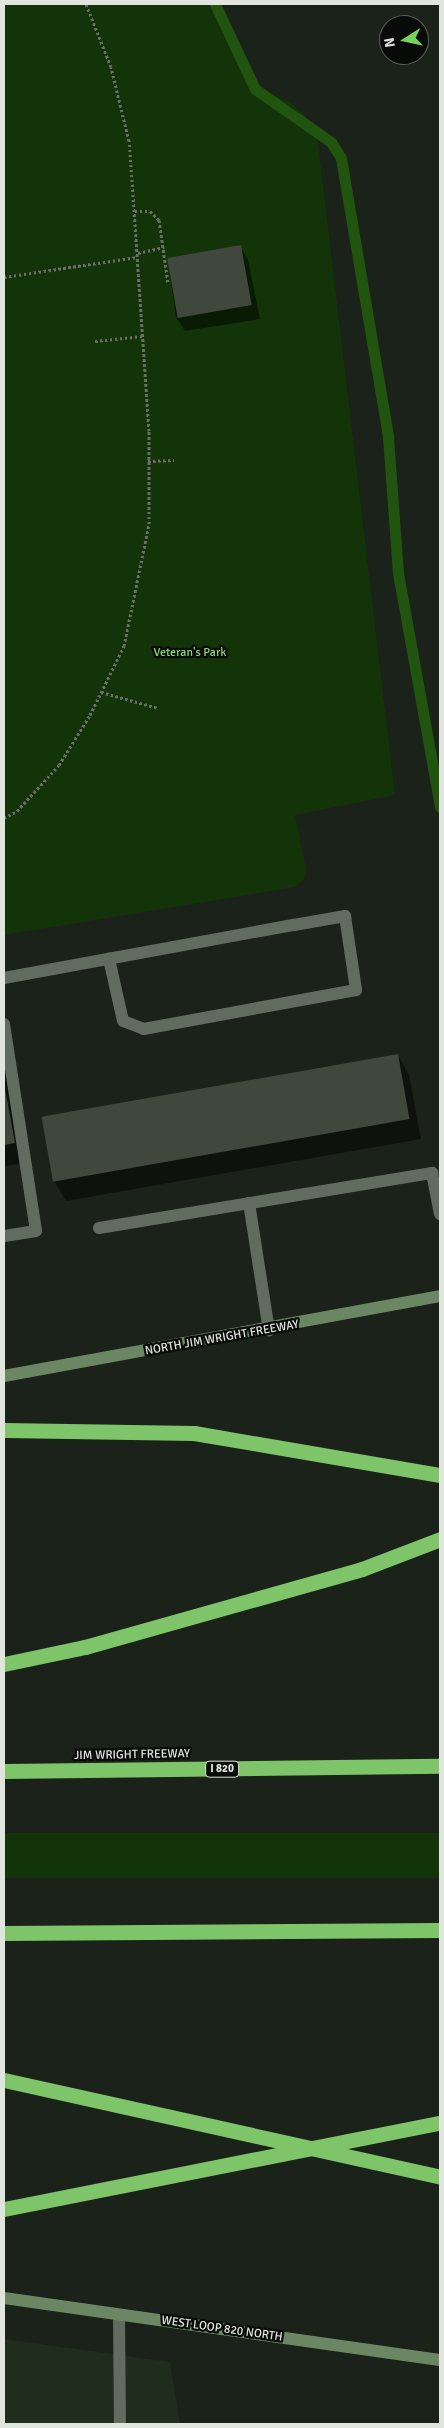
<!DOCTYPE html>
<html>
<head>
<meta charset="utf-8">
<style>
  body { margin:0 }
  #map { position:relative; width:444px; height:2428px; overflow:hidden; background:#1b2219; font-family:Signika,sans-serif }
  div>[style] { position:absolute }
  .built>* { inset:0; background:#202c1d }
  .green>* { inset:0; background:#133408; transform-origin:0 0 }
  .shadow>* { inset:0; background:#0007 }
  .stream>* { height:11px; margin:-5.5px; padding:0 5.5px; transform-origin:5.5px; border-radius:5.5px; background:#21540e }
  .building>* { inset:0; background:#40483e; transform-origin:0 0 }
  .path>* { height:3px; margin-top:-1.5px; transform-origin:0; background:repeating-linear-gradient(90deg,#696f67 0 2.5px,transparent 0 5px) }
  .service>* { height:12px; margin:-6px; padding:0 6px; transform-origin:6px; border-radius:6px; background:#626b60 }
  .secondary>* { height:12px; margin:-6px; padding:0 6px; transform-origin:6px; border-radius:6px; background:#6a8662 }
  .motorway>* { height:15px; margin:-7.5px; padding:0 7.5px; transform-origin:7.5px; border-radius:7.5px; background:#7dc568 }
  span { translate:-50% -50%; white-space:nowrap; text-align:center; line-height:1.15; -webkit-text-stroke:4.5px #080b07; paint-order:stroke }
  .shield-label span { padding:1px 4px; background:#080b07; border:1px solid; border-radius:4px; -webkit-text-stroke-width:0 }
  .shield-label { font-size:11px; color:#e0e5de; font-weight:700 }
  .park-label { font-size:12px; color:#8ed67a }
  .street-label { font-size:12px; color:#e0e5de }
  .frame { position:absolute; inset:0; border:5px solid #e0e5de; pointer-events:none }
  .north { position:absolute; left:379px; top:15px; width:50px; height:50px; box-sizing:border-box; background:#080b07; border:1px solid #5e625d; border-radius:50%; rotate:260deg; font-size:14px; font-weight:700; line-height:20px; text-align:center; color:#e0e5de }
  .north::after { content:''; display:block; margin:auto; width:18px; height:22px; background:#76d25a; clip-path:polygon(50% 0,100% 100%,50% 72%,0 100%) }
</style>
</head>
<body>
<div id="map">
  <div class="built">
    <i style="clip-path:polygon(4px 2339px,170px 2362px,180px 2424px,4px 2424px)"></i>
  </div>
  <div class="green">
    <i style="clip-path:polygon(4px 4px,218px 4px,256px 86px,291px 103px,316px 126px,395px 795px,295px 815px,306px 868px,304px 879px,295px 887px,4px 935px)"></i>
    <i style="left:440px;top:1833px;width:45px;height:436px;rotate:90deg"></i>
  </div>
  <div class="shadow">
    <i style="clip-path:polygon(240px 246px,248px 260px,260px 319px,185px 331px,176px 317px,168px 260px)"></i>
    <i style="clip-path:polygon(4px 1050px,25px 1163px,4px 1166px)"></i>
    <i style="clip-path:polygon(398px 1055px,409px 1075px,421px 1139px,66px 1201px,54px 1181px)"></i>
  </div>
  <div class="stream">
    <i style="left:215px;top:4px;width:94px;rotate:64.8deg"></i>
    <i style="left:255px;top:89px;width:93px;rotate:34.9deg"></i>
    <i style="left:331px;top:142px;width:19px;rotate:58deg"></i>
    <i style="left:341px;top:158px;width:283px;rotate:80.4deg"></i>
    <i style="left:388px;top:437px;width:136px;rotate:85.8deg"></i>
    <i style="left:398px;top:573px;width:238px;rotate:79.8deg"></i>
  </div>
  <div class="building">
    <i style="left:241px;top:245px;width:61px;height:75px;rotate:80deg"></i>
    <i style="left:398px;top:1054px;width:66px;height:362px;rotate:80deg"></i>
    <i style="clip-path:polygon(4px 1083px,15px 1143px,4px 1145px)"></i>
  </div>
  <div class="path">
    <i style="left:135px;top:211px;width:15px"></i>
    <i style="left:150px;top:211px;width:13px;rotate:45deg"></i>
    <i style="left:159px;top:220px;width:64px;rotate:81.9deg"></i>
    <i style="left:138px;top:253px;width:27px;rotate:-13deg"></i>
    <i style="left:4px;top:277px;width:135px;rotate:-8.5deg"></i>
    <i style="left:95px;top:341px;width:48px;rotate:-5.9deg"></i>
    <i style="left:148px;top:461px;width:26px;rotate:-2deg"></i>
    <i style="left:101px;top:692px;width:59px;rotate:15.7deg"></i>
    <i style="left:4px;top:818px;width:15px;rotate:-28deg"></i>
    <i style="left:17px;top:811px;width:62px;rotate:-47.6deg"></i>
    <i style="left:59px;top:765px;width:59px;rotate:-58.2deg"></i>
    <i style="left:90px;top:715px;width:77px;rotate:-63.8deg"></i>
    <i style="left:124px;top:646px;width:125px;rotate:-78.4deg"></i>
    <i style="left:149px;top:524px;width:93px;rotate:-90deg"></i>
    <i style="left:149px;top:431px;width:291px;rotate:-93.9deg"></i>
    <i style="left:129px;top:141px;width:76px;rotate:-103.7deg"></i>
    <i style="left:111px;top:67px;width:68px;rotate:-111.6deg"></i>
  </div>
  <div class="service">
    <i style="left:4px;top:978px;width:295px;rotate:-10.4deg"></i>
    <i style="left:294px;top:925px;width:52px;rotate:-10deg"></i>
    <i style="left:345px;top:916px;width:75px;rotate:81.5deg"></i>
    <i style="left:356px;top:990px;width:216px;rotate:169.6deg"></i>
    <i style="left:144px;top:1029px;width:22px;rotate:-159deg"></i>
    <i style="left:123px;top:1021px;width:64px;rotate:-102.7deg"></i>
    <i style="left:4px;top:1024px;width:209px;rotate:81.2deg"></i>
    <i style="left:36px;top:1231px;width:32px;rotate:171deg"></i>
    <i style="left:249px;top:1203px;width:129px;rotate:81.1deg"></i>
    <i style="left:99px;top:1228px;width:338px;rotate:-9.4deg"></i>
    <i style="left:432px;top:1173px;width:42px;rotate:79deg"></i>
    <i style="left:119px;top:2315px;width:109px;rotate:89.5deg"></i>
  </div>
  <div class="secondary">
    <i style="left:4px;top:1376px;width:443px;rotate:-10.4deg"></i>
    <i style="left:4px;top:2298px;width:440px;rotate:8.1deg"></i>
  </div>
  <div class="motorway">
    <i style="left:4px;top:1430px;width:190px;rotate:0.9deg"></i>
    <i style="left:194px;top:1433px;width:250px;rotate:9.7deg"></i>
    <i style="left:4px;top:1664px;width:83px;rotate:-11.9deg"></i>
    <i style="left:85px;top:1647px;width:288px;rotate:-15.7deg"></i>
    <i style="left:362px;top:1569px;width:84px;rotate:-21deg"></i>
    <i style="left:4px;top:1771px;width:436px;rotate:-0.7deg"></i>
    <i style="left:4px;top:1933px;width:436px;rotate:-0.4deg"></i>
    <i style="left:4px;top:2080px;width:447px;rotate:12.5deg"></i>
    <i style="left:4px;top:2209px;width:444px;rotate:-11.2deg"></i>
  </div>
  <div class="shield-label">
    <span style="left:222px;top:1769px">I 820</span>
  </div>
  <div class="park-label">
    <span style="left:190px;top:653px">Veteran's Park</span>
  </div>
  <div class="street-label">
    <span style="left:222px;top:1338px;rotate:-10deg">NORTH JIM WRIGHT FREEWAY</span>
    <span style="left:132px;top:1755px;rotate:-1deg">JIM WRIGHT FREEWAY</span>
    <span style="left:222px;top:2329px;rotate:8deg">WEST LOOP 820 NORTH</span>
  </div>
  <div class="frame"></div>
  <div class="north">N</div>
</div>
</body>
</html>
